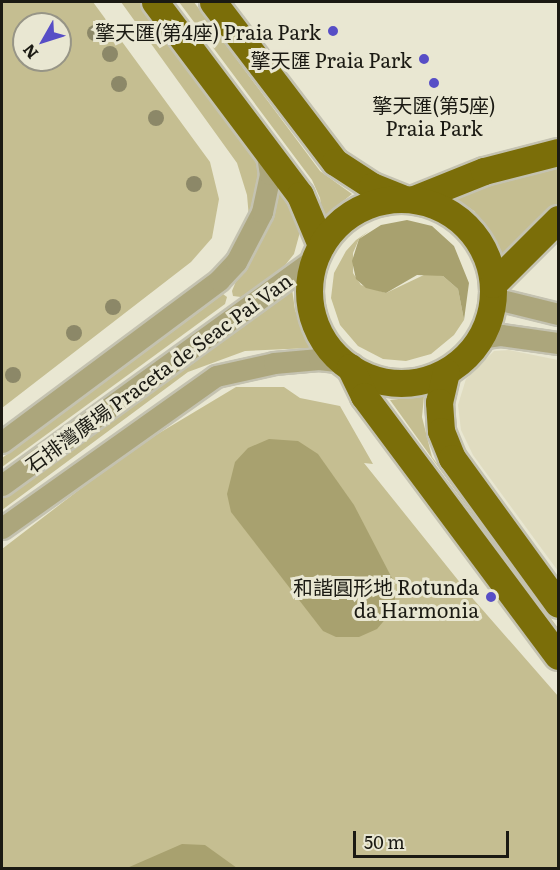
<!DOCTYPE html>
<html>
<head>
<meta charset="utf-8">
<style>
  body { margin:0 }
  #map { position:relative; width:560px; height:870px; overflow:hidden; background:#e9e7d2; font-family:Literata,"Noto Sans SC",serif }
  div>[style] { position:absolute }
  .built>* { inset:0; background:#e0dcc0 }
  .green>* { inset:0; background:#c5be91 }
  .water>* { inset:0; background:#a8a16f }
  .roads { filter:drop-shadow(2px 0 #c4c2b0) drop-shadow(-2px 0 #c4c2b0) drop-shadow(0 2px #c4c2b0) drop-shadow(0 -2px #c4c2b0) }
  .minor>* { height:21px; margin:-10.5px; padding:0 10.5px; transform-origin:10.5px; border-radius:10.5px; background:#aca67c }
  .major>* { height:27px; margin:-13.5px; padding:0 13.5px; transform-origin:13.5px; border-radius:13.5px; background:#7b6e09 }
  .major>.ring { margin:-13.5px; padding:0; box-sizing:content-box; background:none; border:27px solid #7b6e09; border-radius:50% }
  .trees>* { width:16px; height:16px; margin:-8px; border-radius:50%; background:#8c8868 }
  .dots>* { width:16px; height:16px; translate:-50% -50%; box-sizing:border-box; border:3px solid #e9e7d2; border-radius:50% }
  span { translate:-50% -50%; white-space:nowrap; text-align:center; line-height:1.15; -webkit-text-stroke:6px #e9e7d2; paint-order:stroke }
  .poi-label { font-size:20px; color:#1b1a13 }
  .right { translate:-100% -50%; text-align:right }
  .street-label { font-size:20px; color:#1b1a13 }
  .frame { position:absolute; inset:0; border:3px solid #1b1a13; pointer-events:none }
  .north { position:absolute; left:12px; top:12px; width:60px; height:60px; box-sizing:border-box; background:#e9e7d2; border:2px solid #979586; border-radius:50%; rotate:231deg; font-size:16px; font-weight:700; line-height:24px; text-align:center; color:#1b1a13 }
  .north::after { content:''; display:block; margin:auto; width:21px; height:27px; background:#574ec6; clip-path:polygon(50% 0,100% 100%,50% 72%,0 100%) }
  .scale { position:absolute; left:353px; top:831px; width:156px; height:27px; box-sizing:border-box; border:3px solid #1b1a13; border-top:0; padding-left:8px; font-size:18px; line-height:21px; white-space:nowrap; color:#1b1a13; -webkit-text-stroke:4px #e9e7d2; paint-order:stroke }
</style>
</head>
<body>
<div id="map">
  <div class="built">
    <i style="clip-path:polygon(509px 350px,558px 360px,558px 571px,473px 455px,461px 430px,458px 405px,466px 379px,494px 351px)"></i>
  </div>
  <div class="green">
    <i style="clip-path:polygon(evenodd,2px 2px,93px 2px,210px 162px,219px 199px,212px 238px,191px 262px,2px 408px,2px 2px,24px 24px,60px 24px,60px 60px,24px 60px,24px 24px)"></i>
    <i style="clip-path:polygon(121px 2px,147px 2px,298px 211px,300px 232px,294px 254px,282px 269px,241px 297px,233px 296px,232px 291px,245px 259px,250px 229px,247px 195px,237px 163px)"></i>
    <i style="clip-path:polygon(179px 2px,194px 2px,320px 171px,352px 194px,323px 217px,320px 198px,312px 180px)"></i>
    <i style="clip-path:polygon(558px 165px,558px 204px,519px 238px,503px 263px,493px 238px,474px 211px,448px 194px)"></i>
    <i style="clip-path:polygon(369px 231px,359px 239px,353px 253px,353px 273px,361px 285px,386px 293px,428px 273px,443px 276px,458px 289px,464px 320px,454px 335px,431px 354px,406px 361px,383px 359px,358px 346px,340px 325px,331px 298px,334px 273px,346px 251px,356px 240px)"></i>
    <i style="clip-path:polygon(292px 289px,295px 310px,310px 348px,245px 351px,188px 372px,2px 510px,2px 499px)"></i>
    <i style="clip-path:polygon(223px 294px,227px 297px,225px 304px,2px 467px,2px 458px)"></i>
    <i style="clip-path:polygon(236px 387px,284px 387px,300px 398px,340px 406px,373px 464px,364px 463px,474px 600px,558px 696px,558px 868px,2px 868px,2px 549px,131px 450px)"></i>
    <i style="clip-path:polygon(424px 396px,422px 417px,432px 457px,558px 628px,558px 633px,390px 400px)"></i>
  </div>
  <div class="water">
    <i style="clip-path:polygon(407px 220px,432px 226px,454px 246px,469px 283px,464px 320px,458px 289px,443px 276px,417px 275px,386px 293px,366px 288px,356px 279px,352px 261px,359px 239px,381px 225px)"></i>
    <i style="clip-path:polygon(269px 439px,298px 441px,318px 454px,354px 505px,394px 582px,395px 599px,388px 616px,377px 629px,359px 637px,336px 637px,323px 631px,231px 512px,227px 494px,235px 462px,248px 448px)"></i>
    <i style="clip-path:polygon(182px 844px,205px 845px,237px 868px,127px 868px)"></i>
  </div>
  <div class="roads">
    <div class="minor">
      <i style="left:493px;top:298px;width:67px;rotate:13.8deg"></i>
      <i style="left:481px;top:338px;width:20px;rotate:-9deg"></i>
      <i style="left:501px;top:335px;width:58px;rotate:8deg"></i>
      <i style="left:2px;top:442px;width:271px;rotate:-36.7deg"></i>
      <i style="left:219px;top:280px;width:25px;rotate:-47deg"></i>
      <i style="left:236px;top:262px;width:56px;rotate:-62.5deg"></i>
      <i style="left:262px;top:212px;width:39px;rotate:-78deg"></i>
      <i style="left:270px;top:174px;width:24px;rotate:-99deg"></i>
      <i style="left:2px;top:485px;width:385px;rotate:-35.9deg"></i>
      <i style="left:2px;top:528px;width:262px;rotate:-35.4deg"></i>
      <i style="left:216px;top:376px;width:59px;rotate:-12.6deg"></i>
      <i style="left:274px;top:363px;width:45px;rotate:-5.1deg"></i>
      <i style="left:319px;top:359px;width:24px;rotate:7deg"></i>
    </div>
    <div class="major">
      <i style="left:155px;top:2px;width:241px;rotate:53.1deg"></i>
      <i style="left:300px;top:195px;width:54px;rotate:67.2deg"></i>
      <i style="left:213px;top:2px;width:201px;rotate:52.7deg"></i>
      <i style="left:335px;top:162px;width:44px;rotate:33deg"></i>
      <i style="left:372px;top:186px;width:31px;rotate:22deg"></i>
      <i style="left:414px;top:199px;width:75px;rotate:-21.8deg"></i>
      <i style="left:484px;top:171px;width:76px;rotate:-14.4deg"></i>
      <i class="ring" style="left:309px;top:199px;width:157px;height:157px"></i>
      <i style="left:493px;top:284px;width:92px;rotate:-45deg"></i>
      <i style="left:350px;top:367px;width:32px;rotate:64deg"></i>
      <i style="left:364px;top:396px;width:324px;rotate:53.3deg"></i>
      <i style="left:446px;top:372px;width:31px;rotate:103deg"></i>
      <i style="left:439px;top:402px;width:29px;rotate:86deg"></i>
      <i style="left:441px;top:431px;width:29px;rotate:68deg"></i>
      <i style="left:452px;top:458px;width:180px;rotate:54deg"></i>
    </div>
  </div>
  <div class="trees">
    <i style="left:95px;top:33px"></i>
    <i style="left:110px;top:54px"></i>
    <i style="left:119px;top:84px"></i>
    <i style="left:156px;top:118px"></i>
    <i style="left:194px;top:184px"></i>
    <i style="left:113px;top:307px"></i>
    <i style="left:74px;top:333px"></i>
    <i style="left:13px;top:375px"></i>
  </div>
  <div class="dots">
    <i style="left:333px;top:31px;background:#574ec6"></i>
    <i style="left:424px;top:59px;background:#574ec6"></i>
    <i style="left:434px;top:83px;background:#574ec6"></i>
    <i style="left:491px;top:597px;background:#574ec6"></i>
  </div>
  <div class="poi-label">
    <span class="right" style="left:321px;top:31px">擎天匯(第4座) Praia Park</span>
    <span class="right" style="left:412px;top:59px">擎天匯 Praia Park</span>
    <span style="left:434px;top:116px">擎天匯(第5座)<br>Praia Park</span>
    <span class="right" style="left:479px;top:598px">和諧圓形地 Rotunda<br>da Harmonia</span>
  </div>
  <div class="street-label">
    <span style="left:158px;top:372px;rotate:-36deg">石排灣廣場 Praceta de Seac Pai Van</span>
  </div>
  <div class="frame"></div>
  <div class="north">N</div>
  <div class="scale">50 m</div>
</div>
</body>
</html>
